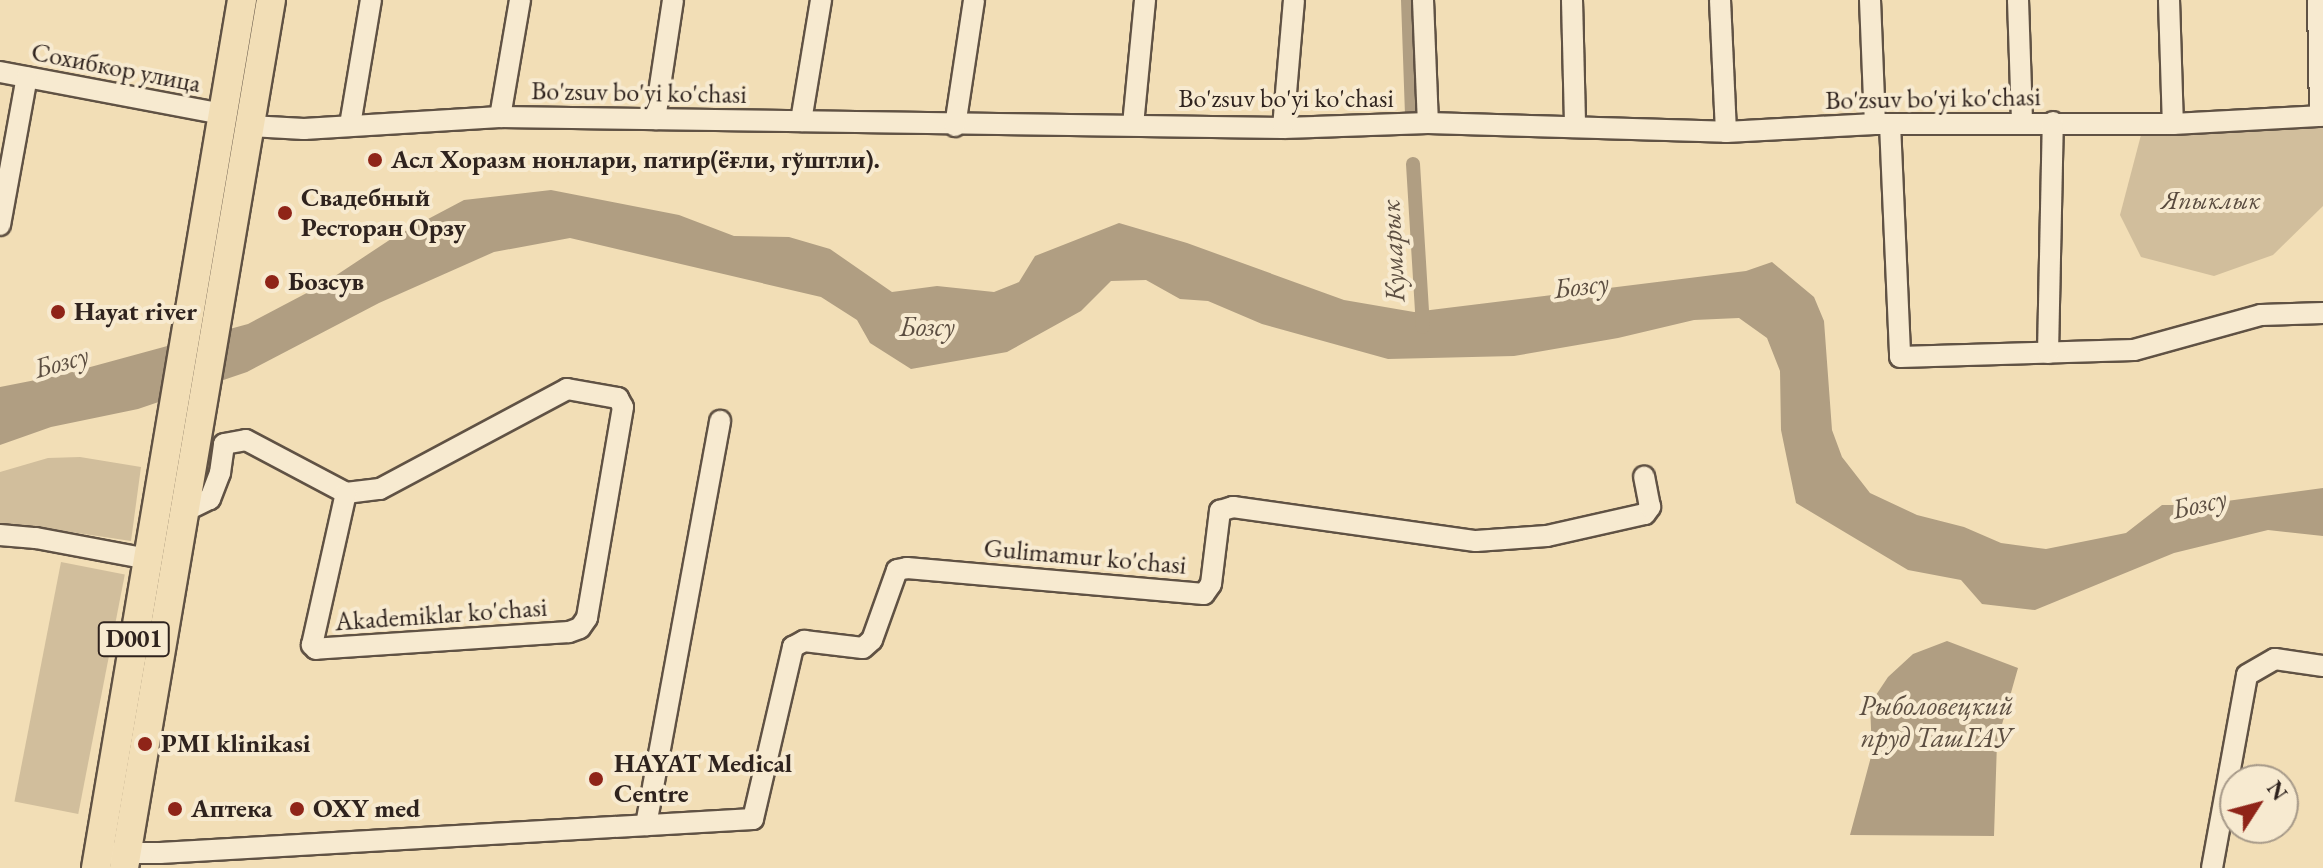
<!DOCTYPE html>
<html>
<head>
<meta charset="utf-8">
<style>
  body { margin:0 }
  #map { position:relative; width:2323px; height:868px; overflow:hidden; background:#f2deb6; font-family:"EB Garamond",serif }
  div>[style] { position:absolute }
  .green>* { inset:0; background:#d1be9c; transform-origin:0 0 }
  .water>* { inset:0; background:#b09e82 }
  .canal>* { height:14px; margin:-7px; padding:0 7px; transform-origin:7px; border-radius:7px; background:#b09e82 }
  .roads { filter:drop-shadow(2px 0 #605244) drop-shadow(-2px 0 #605244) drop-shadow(0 2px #605244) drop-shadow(0 -2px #605244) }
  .minor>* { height:20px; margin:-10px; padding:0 10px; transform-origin:10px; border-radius:10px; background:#f7ead0 }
  .highway>* { height:28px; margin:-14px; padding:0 14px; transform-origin:14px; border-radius:14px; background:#f2deb6 }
  .dots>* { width:22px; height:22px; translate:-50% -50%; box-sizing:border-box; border:4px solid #f7ead0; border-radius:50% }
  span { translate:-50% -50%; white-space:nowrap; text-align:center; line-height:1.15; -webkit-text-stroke:8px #f7ead0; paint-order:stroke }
  .shield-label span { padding:2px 6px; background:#f7ead0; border:2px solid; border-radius:6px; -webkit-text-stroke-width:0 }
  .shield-label { font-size:24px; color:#2f231e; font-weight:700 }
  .street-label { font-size:26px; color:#2f231e }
  .poi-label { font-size:26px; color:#2f231e; font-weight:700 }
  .left { translate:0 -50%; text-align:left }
  .park-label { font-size:26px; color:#584a3e; font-style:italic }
  .water-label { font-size:28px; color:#5c4e41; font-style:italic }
  .north { position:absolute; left:2219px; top:764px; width:80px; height:80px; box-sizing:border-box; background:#f7ead0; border:2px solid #a79a89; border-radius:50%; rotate:54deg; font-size:22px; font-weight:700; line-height:32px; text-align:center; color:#2f231e }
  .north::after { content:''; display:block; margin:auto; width:28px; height:36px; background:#8f2418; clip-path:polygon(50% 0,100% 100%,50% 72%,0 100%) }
</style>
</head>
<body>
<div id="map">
  <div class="green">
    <i style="clip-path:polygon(2323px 121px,2323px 206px,2273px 255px,2214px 276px,2141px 257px,2120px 215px,2141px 135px)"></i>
    <i style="clip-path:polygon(80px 457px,141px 467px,131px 541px,17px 524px,0 527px,0 472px,48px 458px)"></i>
    <i style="left:61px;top:562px;width:65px;height:244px;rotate:11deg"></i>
  </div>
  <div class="water">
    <i style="clip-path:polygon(551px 190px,679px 215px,734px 236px,789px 237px,830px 249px,892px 292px,937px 286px,994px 292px,1019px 282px,1035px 256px,1119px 223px,1187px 243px,1344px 300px,1414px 312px,1746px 271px,1772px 262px,1814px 297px,1824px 321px,1832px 430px,1842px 457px,1870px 493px,1917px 515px,1964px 527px,2001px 543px,2046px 549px,2126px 533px,2162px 505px,2197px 505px,2323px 488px,2323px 536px,2268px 530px,2174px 553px,2035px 610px,1982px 604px,1961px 580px,1908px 570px,1796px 503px,1781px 430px,1780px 371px,1767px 338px,1739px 318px,1694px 320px,1618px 338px,1514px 356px,1388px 359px,1262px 324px,1208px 301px,1180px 299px,1146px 280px,1111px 281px,1081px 311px,1007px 352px,911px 369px,870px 343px,857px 320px,821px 297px,570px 238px,494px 252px,379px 303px,247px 372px,138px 409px,51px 427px,0 445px,0 387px,61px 375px,248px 324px,320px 286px,394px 237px,464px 200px)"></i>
    <i style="clip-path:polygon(1947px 641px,2018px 668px,1997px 742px,1994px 836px,1850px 835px,1872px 753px,1870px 704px,1888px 677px,1913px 654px)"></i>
  </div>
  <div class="canal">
    <i style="left:1408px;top:0;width:117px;rotate:88deg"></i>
    <i style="left:1413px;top:164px;width:163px;rotate:86.5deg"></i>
  </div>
  <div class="roads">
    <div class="minor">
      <i style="left:1423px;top:0;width:123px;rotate:87.7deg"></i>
      <i style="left:1572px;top:0;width:127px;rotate:88.6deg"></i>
      <i style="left:1720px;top:0;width:132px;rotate:87.4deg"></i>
      <i style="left:1870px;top:0;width:124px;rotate:87.7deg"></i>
      <i style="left:2018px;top:0;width:122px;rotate:88.1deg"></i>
      <i style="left:2169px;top:0;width:124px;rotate:88.2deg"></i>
      <i style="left:2318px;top:0;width:116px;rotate:89deg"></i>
      <i style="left:0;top:72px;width:227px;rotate:10.7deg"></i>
      <i style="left:500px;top:117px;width:119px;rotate:-80.3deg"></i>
      <i style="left:655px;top:119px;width:120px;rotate:-81.4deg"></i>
      <i style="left:801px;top:121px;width:123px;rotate:-80.6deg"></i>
      <i style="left:1890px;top:124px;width:233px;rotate:87.5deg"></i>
      <i style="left:1900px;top:357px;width:234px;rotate:-1.7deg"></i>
      <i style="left:2134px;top:350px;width:132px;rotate:-15.4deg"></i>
      <i style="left:2261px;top:315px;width:62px;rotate:-1.8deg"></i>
      <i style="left:350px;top:125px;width:127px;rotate:-80.5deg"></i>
      <i style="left:1133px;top:125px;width:126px;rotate:-84.5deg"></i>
      <i style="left:250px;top:126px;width:54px;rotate:3.2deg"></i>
      <i style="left:304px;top:129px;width:196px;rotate:-3.5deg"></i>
      <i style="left:500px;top:117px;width:783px;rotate:0.8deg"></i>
      <i style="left:1283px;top:128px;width:145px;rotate:-2deg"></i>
      <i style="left:1428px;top:123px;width:298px;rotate:1.7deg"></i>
      <i style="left:1726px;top:132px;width:149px;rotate:-3.1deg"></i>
      <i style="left:1875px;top:124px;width:298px"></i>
      <i style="left:2173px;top:124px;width:150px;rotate:-3.1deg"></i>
      <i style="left:955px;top:126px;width:127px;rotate:-81.4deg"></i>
      <i style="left:1283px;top:128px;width:128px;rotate:-85.1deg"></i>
      <i style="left:0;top:225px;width:150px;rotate:-79.7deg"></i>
      <i style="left:2048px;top:353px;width:231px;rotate:-88.8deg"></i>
      <i style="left:183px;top:512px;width:30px;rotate:-26deg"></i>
      <i style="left:210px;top:499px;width:28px;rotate:-69deg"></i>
      <i style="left:220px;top:473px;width:29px;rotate:-82deg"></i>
      <i style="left:224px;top:444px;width:22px;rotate:-10deg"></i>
      <i style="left:246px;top:440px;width:113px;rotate:27.9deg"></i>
      <i style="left:346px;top:493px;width:34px;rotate:-7deg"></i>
      <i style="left:380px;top:489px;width:212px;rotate:-28.1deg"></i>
      <i style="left:567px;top:389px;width:52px;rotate:10deg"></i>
      <i style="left:618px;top:398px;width:10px;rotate:61deg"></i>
      <i style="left:623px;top:407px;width:214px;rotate:99.7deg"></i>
      <i style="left:587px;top:618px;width:12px;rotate:125deg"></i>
      <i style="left:580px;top:628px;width:12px;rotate:160deg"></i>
      <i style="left:569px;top:632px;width:254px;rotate:176.2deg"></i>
      <i style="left:316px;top:649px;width:6px;rotate:-135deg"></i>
      <i style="left:312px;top:645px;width:156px;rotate:-77.4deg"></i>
      <i style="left:0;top:535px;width:36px;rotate:5deg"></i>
      <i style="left:36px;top:538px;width:114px;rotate:10.6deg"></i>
      <i style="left:646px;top:825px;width:411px;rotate:-79.6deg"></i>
      <i style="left:115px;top:853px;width:45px"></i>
      <i style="left:160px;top:853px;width:594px;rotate:-3.28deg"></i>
      <i style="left:753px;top:819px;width:177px;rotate:-76.9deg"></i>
      <i style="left:793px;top:647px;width:13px;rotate:-29deg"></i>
      <i style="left:804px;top:641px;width:59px;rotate:6.8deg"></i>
      <i style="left:863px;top:648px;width:12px;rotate:-42deg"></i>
      <i style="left:872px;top:640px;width:74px;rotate:-70.3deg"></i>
      <i style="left:897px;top:570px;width:10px;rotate:-11deg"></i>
      <i style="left:907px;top:568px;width:298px;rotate:5deg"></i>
      <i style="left:1204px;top:594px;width:12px;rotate:-55deg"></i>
      <i style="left:1211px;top:584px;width:74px;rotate:-83deg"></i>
      <i style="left:1220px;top:511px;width:14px;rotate:-17deg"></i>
      <i style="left:1233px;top:507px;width:245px;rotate:8deg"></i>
      <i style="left:1476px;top:541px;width:71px;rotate:-4deg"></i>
      <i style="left:1547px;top:536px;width:100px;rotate:-12.7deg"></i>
      <i style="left:1645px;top:514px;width:9px;rotate:-54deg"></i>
      <i style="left:1650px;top:507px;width:31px;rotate:-101deg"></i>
      <i style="left:2212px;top:868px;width:196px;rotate:-79.7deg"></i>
      <i style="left:2247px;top:675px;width:32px;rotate:-30deg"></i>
      <i style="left:2275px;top:659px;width:49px;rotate:8.3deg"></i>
    </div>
    <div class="highway">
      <i style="left:96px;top:868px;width:880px;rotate:-80.45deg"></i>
      <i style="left:124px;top:868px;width:880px;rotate:-80.39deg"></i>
    </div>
  </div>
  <div class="dots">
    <i style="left:375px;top:160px;background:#8f2418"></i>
    <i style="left:285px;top:213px;background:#8f2418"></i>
    <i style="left:272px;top:282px;background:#8f2418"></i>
    <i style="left:58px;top:312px;background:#8f2418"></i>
    <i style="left:145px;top:744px;background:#8f2418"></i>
    <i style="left:596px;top:779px;background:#8f2418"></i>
    <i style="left:175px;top:809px;background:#8f2418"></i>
    <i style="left:297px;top:809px;background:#8f2418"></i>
  </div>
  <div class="shield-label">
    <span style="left:134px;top:639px">D001</span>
  </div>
  <div class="street-label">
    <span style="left:116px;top:68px;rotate:11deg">Сохибкор улица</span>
    <span style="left:639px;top:93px;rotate:1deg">Bo'zsuv bo'yi ko'chasi</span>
    <span style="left:1286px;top:99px">Bo'zsuv bo'yi ko'chasi</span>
    <span style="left:1933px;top:99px;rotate:-1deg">Bo'zsuv bo'yi ko'chasi</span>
    <span style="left:1085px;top:557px;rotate:5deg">Gulimamur ko'chasi</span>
    <span style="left:441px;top:615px;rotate:-4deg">Akademiklar ko'chasi</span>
  </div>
  <div class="poi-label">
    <span class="left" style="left:391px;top:160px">Асл Хоразм нонлари, патир(ёғли, гўштли).</span>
    <span class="left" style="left:301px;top:213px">Свадебный<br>Ресторан Орзу</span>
    <span class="left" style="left:288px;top:282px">Бозсув</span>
    <span class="left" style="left:74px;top:312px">Hayat river</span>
    <span class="left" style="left:161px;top:744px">PMI klinikasi</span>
    <span class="left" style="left:614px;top:779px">HAYAT Medical<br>Centre</span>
    <span class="left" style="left:191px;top:809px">Аптека</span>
    <span class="left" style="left:313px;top:809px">OXY med</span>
  </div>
  <div class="park-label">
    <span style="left:2211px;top:201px">Япыклык</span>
  </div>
  <div class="water-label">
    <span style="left:1392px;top:251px;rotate:-93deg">Кумарык</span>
    <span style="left:1581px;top:285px;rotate:-7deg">Бозсу</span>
    <span style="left:927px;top:326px">Бозсу</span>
    <span style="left:61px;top:361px;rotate:-16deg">Бозсу</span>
    <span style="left:2199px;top:503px;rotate:-13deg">Бозсу</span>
    <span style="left:1936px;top:721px">Рыболовецкий<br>пруд ТашГАУ</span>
  </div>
  <div class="north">N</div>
</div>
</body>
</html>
